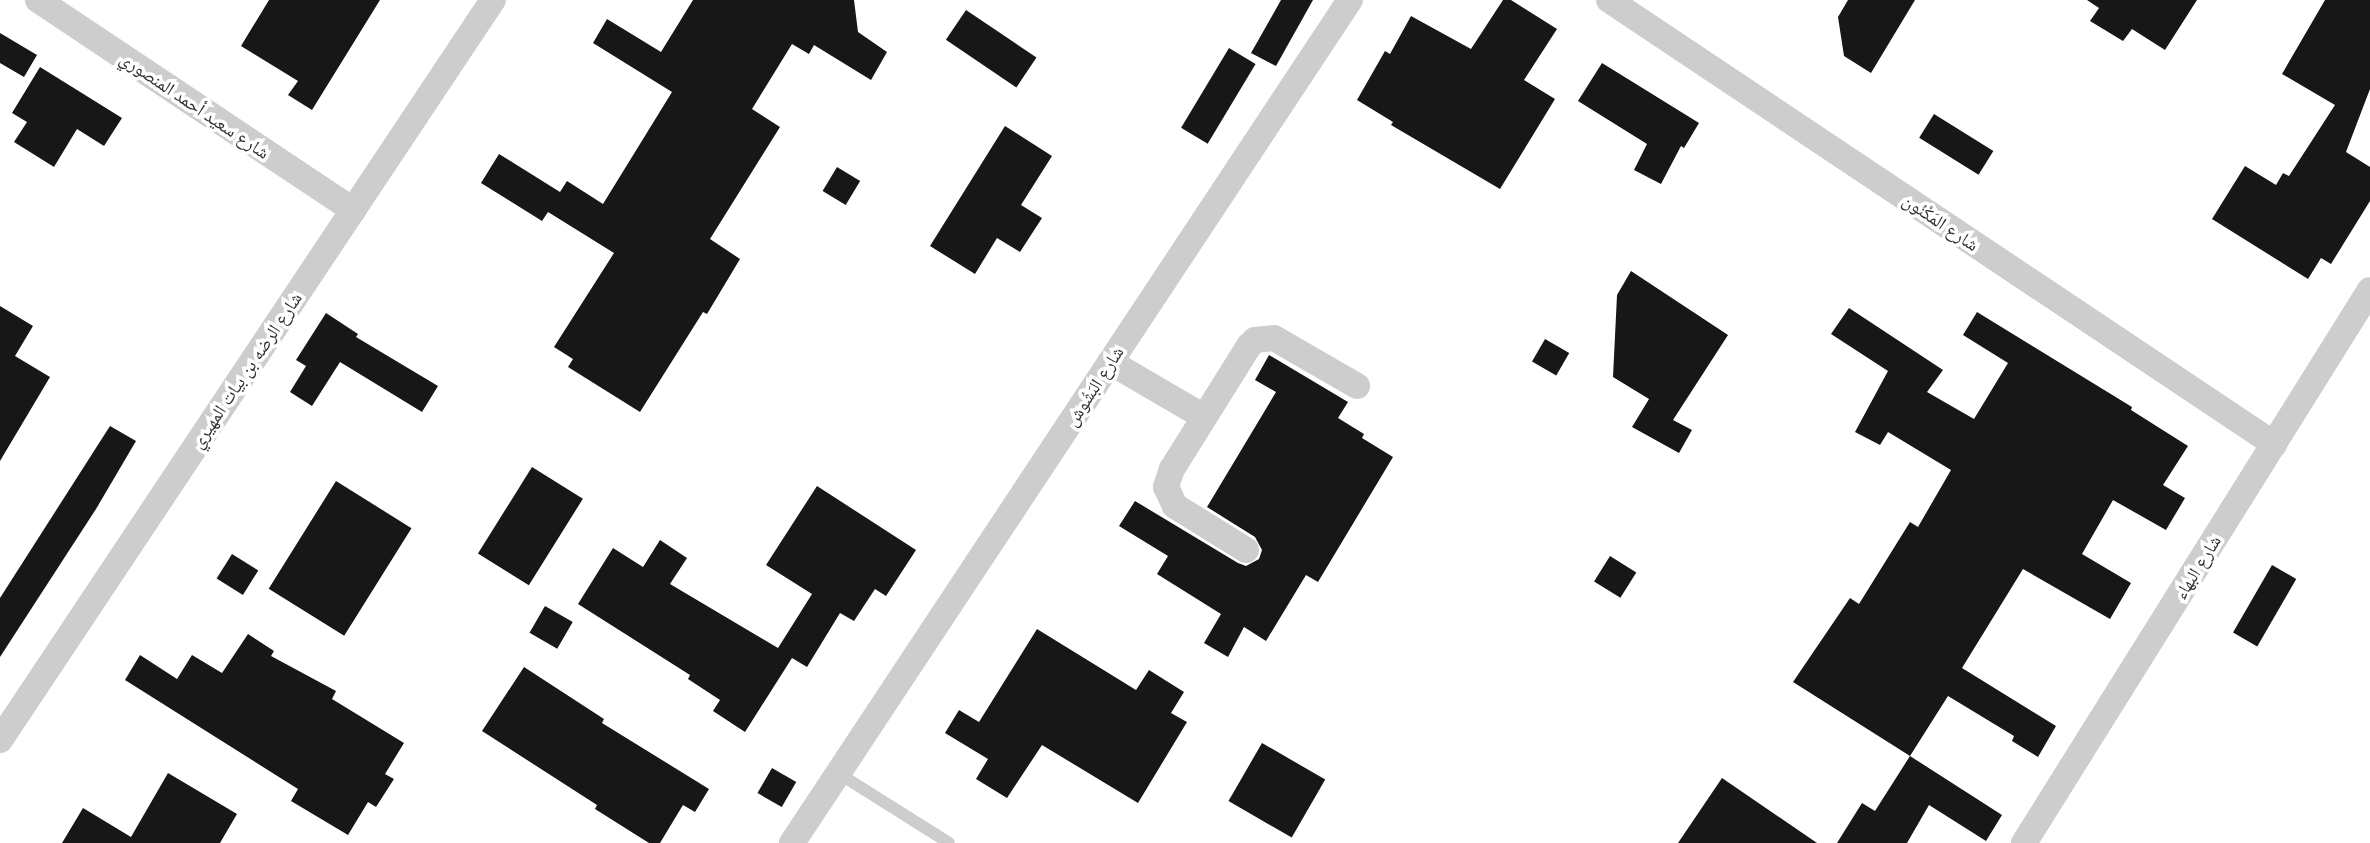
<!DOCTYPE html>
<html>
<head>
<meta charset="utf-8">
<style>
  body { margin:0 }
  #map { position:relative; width:2370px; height:843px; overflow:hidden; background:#fff; font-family:"Noto Sans","Noto Naskh Arabic",sans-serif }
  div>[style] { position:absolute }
  .building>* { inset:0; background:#171717; transform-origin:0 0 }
  .lane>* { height:12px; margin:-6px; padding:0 6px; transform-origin:6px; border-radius:6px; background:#cdcdcd }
  .street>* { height:26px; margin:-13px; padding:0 13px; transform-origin:13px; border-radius:13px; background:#cdcdcd }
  span { translate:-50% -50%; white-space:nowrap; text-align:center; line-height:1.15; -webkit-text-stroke:7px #fff; paint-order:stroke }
  .street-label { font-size:18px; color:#303030 }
</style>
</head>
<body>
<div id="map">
  <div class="building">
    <i style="clip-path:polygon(269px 0,380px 0,312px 110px,288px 95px,298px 81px,241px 46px)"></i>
    <i style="clip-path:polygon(693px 0,854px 0,858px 32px,887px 52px,871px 80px,814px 45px,809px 54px,792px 44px,752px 109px,780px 127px,710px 239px,740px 259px,707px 314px,703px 312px,640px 412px,568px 367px,573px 359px,554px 347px,614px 253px,548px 212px,542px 221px,481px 183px,499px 154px,560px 192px,567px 181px,603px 204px,672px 92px,593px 43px,607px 19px,661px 52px)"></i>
    <i style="clip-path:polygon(1281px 0,1313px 0,1276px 66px,1251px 53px)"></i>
    <i style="clip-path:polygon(1503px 0,1511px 0,1557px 29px,1524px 80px,1555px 99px,1500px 189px,1391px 125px,1393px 122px,1357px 100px,1385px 51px,1390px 54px,1411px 16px,1471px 49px)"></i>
    <i style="clip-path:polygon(1848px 0,1915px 0,1871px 73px,1844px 56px,1838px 17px)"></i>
    <i style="clip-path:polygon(2087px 0,2197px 0,2165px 50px,2132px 29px,2123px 41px,2090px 21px,2099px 8px)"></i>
    <i style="clip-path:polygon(2325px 0,2370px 0,2370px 89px,2346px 152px,2370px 167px,2370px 201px,2331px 264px,2321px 258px,2308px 279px,2212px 219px,2245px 166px,2276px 185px,2283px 173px,2289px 176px,2335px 105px,2282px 74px)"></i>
    <i style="left:966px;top:10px;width:85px;height:36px;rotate:34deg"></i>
    <i style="clip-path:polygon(0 33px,37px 55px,24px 77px,0 63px)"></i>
    <i style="left:1229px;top:48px;width:31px;height:93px;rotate:31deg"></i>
    <i style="clip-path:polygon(1602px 63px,1699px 123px,1684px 148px,1681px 146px,1661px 184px,1634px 170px,1647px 144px,1578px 101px)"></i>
    <i style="clip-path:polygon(40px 67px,122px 118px,104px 146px,77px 129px,54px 167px,14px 142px,27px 122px,12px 113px)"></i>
    <i style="left:1934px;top:114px;width:70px;height:28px;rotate:32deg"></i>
    <i style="clip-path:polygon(1005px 126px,1052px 156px,1021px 205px,1042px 218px,1020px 252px,997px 238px,975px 274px,930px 246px)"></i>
    <i style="left:837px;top:167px;width:27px;height:28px;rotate:31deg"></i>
    <i style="clip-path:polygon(1631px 271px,1728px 335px,1673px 420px,1692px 430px,1679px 453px,1632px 427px,1649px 399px,1613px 377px,1617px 295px)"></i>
    <i style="clip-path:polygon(0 306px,33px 326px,15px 356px,50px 377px,0 461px)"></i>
    <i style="clip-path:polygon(1849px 308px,1943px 370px,1927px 392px,1974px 419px,2008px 363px,1963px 335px,1977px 312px,2132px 407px,2131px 410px,2188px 446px,2163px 485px,2185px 498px,2166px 530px,2113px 500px,2082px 554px,2131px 583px,2110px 619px,2023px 569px,1962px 668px,2056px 726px,2038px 757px,2012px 741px,2014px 736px,1948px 696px,1910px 756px,1793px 682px,1850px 598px,1859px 604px,1910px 522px,1918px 527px,1951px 470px,1888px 432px,1880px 445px,1855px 432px,1888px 371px,1831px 334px)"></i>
    <i style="clip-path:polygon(326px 313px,358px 334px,356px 337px,438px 386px,422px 412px,340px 362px,312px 406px,290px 392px,306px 366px,296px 360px)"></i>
    <i style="left:1545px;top:339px;width:28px;height:26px;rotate:30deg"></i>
    <i style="clip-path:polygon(1269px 355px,1348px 402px,1338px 418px,1364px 434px,1362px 438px,1393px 457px,1318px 582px,1306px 575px,1266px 641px,1244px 627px,1228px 657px,1204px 643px,1221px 614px,1157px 574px,1168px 556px,1119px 526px,1135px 501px,1238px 563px,1246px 566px,1259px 559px,1262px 550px,1255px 537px,1207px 507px,1276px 392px,1255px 380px)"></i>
    <i style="clip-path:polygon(110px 426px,136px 441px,96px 509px,0 657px,0 598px)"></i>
    <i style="left:532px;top:467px;width:60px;height:102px;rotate:32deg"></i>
    <i style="left:336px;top:481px;width:89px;height:127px;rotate:32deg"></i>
    <i style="clip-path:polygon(817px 486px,916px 550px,886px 596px,875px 589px,854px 621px,840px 613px,807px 667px,792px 658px,745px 732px,713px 711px,720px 700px,688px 679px,690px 675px,578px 604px,613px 548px,643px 567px,660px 540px,687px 558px,670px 584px,778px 648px,812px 594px,766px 565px)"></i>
    <i style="left:232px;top:554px;width:31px;height:29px;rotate:32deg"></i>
    <i style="left:1610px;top:556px;width:31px;height:30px;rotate:32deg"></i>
    <i style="left:2272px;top:565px;width:28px;height:78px;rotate:30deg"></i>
    <i style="left:545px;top:606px;width:32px;height:31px;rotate:30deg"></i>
    <i style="clip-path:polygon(1037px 629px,1136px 690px,1149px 670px,1184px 692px,1171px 713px,1187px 722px,1138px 803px,1042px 745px,1007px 798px,976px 779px,988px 759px,945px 733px,959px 710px,979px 722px)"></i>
    <i style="clip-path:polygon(248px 634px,274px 651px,271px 656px,336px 691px,332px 699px,404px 743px,385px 774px,394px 779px,376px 807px,368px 802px,348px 835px,291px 801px,298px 789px,125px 680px,140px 655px,177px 679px,192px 655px,222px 673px)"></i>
    <i style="clip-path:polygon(524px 667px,604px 719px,602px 723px,709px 789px,695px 812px,683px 805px,660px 843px,649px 843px,595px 809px,597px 805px,482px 731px)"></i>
    <i style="left:1262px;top:743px;width:73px;height:67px;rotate:30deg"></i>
    <i style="clip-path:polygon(1910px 756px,2002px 815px,1986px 841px,1929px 805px,1907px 843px,1837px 843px,1862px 803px,1875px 811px)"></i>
    <i style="left:772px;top:768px;width:28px;height:29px;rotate:30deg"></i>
    <i style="clip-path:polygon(168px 773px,237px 814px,220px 843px,62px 843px,83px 808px,131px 837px)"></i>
    <i style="clip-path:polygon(1722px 778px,1817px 843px,1678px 843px)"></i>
  </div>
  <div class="lane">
    <i style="left:838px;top:773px;width:131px;rotate:32.2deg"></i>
  </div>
  <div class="street">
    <i style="left:38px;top:0;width:379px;rotate:33.7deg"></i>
    <i style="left:1609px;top:0;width:800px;rotate:33.73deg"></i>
    <i style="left:1110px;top:362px;width:109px;rotate:30.3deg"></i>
    <i style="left:1246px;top:550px;width:84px;rotate:-148.2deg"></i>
    <i style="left:1175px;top:506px;width:21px;rotate:-115deg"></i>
    <i style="left:1166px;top:487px;width:19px;rotate:-72deg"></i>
    <i style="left:1172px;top:469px;width:145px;rotate:-58deg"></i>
    <i style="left:1249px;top:346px;width:8px;rotate:-45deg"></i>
    <i style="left:1255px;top:340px;width:19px;rotate:-6deg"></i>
    <i style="left:1274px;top:338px;width:96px;rotate:30deg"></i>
    <i style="left:0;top:740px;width:889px;rotate:-56.33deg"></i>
    <i style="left:792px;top:843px;width:1011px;rotate:-56.5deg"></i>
    <i style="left:2024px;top:843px;width:652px;rotate:-57.97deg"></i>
  </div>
  <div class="street-label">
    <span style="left:195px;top:105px;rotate:34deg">شارع سعيد أحمد المنصوري</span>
    <span style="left:1941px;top:222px;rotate:34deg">شارع المَكْنُون</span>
    <span style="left:246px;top:370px;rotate:-56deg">شارع الرضه بن بيات المهيري</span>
    <span style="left:1094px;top:386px;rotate:-57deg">شارع البَشُوش</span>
    <span style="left:2197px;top:567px;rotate:-58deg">شارع البهاء</span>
  </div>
</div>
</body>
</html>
